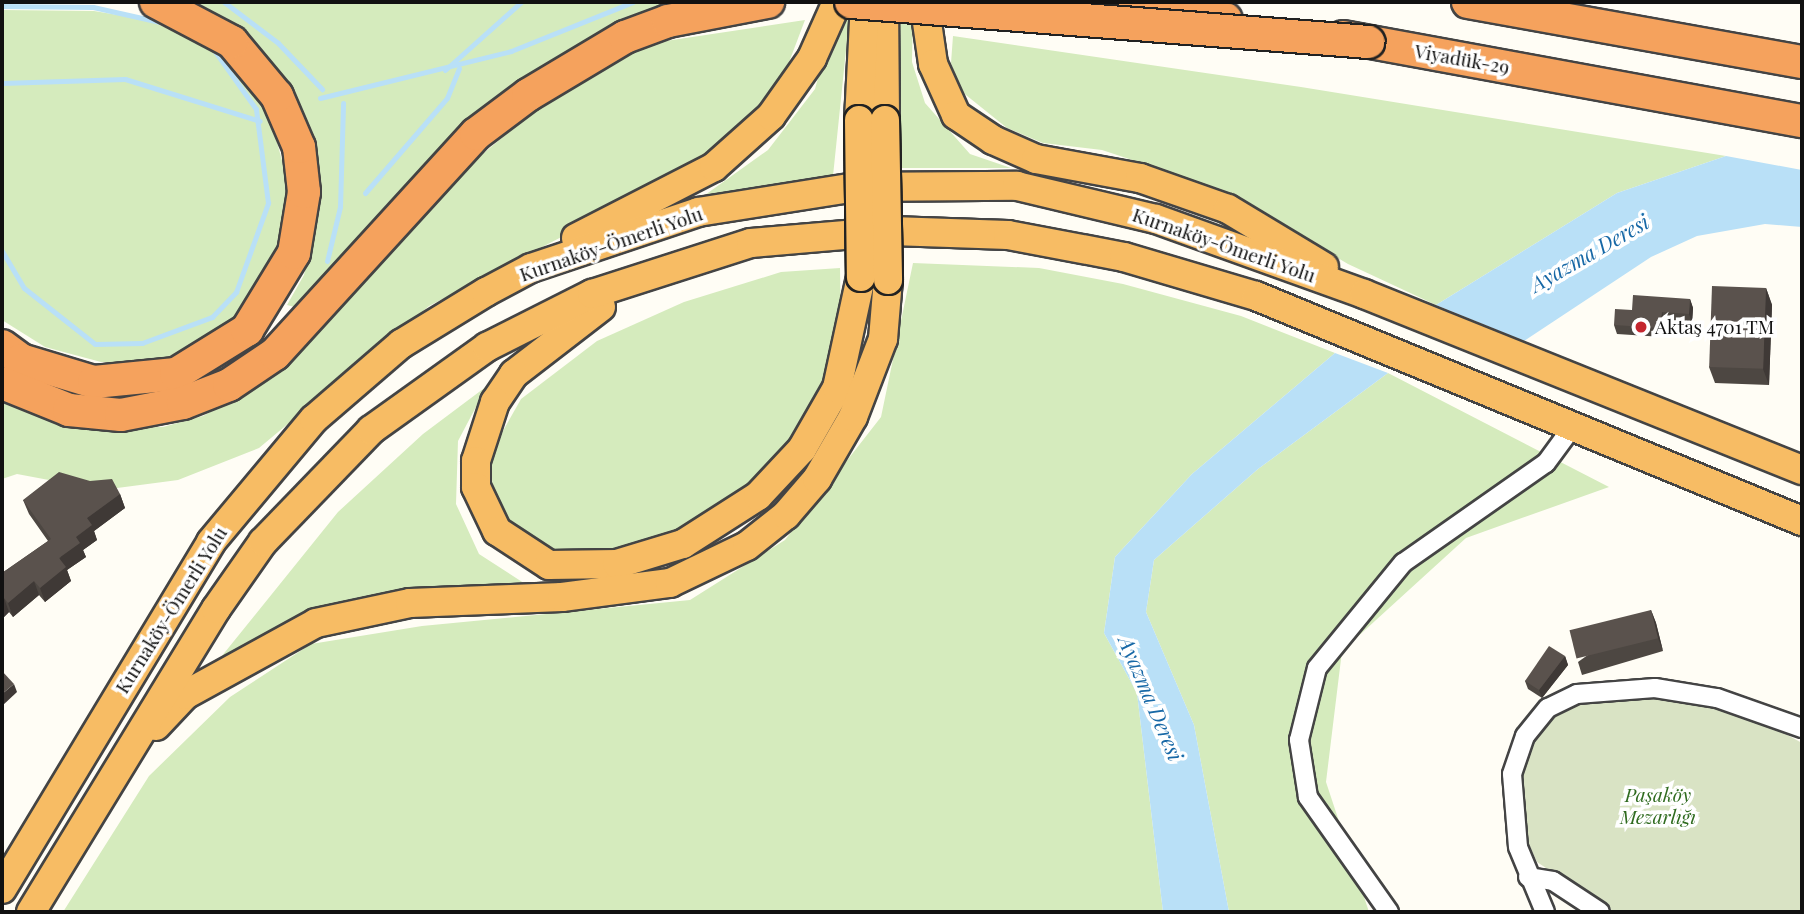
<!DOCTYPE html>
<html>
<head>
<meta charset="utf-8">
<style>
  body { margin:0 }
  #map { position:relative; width:1804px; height:914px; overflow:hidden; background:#fffdf5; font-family:"Playfair Display",serif }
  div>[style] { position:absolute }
  .green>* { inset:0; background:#d5ebbd }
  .cemetery>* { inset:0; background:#d9e3c4 }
  .water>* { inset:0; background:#b9e0f7 }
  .stream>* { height:5px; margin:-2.5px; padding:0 2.5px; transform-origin:2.5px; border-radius:2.5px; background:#b9e0f7 }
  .roads { filter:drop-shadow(2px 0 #444) drop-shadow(-2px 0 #444) drop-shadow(0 2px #444) drop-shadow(0 -2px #444) }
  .minor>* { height:18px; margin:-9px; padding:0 9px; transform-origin:9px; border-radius:9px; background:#fff }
  .trunk>* { height:28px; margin:-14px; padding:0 14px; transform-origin:14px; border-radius:14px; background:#f7bc64 }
  .motorway>* { height:32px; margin:-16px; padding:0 16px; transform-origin:16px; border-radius:16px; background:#f5a25d }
  .bridges { filter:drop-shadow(2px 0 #222) drop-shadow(-2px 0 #222) drop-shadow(0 2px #222) drop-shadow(0 -2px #222) }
  .trunk-bridge>* { height:28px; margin:-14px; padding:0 14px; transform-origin:14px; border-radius:14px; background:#f7bc64 }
  .motorway-bridge>* { height:32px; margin:-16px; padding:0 16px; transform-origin:16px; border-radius:16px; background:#f5a25d }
  .wall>* { inset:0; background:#4d4742 }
  .shaded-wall>* { inset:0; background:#3f3936 }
  .building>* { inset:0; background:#5a524d; transform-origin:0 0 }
  .dots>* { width:19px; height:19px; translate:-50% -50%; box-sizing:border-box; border:4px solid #fff; border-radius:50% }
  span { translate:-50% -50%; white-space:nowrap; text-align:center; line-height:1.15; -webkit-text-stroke:7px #fff; paint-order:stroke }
  .street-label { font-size:19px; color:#111 }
  .poi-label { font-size:19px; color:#111 }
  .left { translate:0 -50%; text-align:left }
  .park-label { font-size:19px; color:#2f6b1f; font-style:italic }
  .water-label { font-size:21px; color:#1768a6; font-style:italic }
  .frame { position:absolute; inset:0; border:4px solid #111; pointer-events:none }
</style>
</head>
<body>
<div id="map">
  <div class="green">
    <i style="clip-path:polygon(191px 2px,693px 2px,559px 55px,465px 124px,385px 206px,302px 309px,287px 305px,304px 275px,320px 209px,315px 149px,281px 73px,261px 50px)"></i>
    <i style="clip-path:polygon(839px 2px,851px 2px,833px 176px,691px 205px,768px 150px,815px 89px)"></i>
    <i style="clip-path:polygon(898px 2px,913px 2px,912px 62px,925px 103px,970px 154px,1011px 168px,899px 168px)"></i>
    <i style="clip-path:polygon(2px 10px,94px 11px,148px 20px,219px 51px,269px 112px,288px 183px,281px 241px,270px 271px,238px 318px,206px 343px,147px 364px,101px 362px,45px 347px,2px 320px)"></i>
    <i style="clip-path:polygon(805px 20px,780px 86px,724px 141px,667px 182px,429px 306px,259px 448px,178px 480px,102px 490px,17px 474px,2px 479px,2px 403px,81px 428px,163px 427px,203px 416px,258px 386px,313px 339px,472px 163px,542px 104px,600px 67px,659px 42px)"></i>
    <i style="clip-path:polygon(953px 36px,1301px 87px,1726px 156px,1617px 193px,1436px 305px,1348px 264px,1223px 190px,1102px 150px,1043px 143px,1007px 128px,961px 91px,951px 63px)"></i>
    <i style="clip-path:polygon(913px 263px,1039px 268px,1123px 284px,1241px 316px,1335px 353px,1192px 474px,1115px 557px,1104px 633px,1137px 693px,1163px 912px,63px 912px,149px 776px,230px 697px,311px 644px,422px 626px,690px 600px,785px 540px,881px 417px)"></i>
    <i style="clip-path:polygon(840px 268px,841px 331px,828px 402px,792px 458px,713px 521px,643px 549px,569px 556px,521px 538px,493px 504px,491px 452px,521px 399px,597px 341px,684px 302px,781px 272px)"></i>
    <i style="clip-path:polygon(1388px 373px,1609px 487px,1466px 538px,1342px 651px,1326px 782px,1369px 912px,1229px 912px,1194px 725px,1146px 612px,1154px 560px,1258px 469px)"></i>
    <i style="clip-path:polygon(487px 386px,458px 441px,456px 504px,479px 554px,533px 589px,429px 586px,326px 607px,217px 662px,338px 512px,423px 434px)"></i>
  </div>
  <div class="cemetery">
    <i style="clip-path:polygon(1593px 697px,1668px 698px,1749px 714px,1802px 743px,1802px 912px,1612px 912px,1537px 862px,1521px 827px,1520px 772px,1529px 737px,1554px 713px)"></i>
  </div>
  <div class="water">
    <i style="clip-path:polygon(1726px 156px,1802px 170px,1802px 227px,1765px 224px,1697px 236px,1651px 257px,1524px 341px,1436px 305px,1617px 193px)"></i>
    <i style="clip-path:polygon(1335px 353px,1388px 373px,1258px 469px,1154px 560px,1146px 612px,1194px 725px,1229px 912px,1163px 912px,1137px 693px,1104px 633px,1115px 557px,1192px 474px)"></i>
  </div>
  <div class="stream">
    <i style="left:224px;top:2px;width:68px;rotate:37.2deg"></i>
    <i style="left:278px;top:43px;width:64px;rotate:46.3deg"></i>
    <i style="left:2px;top:6px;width:91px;rotate:0.6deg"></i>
    <i style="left:93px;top:7px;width:73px;rotate:12.7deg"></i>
    <i style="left:445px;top:70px;width:102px;rotate:-41.8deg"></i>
    <i style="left:2px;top:83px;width:123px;rotate:-1.9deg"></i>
    <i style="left:125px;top:79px;width:141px;rotate:17.3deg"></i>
    <i style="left:320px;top:98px;width:197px;rotate:-13.8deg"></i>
    <i style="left:511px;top:51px;width:131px;rotate:-21.9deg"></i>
    <i style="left:365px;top:193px;width:125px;rotate:-49.2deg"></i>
    <i style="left:447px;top:98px;width:32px;rotate:-68deg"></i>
    <i style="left:2px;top:251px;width:43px;rotate:59.3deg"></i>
    <i style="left:24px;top:288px;width:90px;rotate:38.3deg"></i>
    <i style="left:95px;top:344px;width:47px;rotate:-1.2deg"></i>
    <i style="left:142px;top:343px;width:75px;rotate:-20.4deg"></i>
    <i style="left:212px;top:317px;width:35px;rotate:-46deg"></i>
    <i style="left:236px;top:292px;width:95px;rotate:-70.2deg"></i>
    <i style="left:268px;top:203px;width:95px;rotate:-97.3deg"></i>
    <i style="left:256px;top:109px;width:77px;rotate:-125.5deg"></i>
    <i style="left:327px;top:261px;width:56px;rotate:-76.5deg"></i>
    <i style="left:340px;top:207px;width:104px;rotate:-88.3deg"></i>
  </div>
  <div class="roads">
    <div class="minor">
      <i style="left:1528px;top:877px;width:25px;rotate:9deg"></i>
      <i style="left:1553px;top:881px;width:56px;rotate:33.4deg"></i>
      <i style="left:1389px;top:912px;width:141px;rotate:-125.2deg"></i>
      <i style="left:1308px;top:797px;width:58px;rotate:-99deg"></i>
      <i style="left:1299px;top:740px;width:74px;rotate:-76deg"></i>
      <i style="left:1317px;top:668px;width:136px;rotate:-50.7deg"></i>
      <i style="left:1403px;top:563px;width:174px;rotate:-35deg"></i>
      <i style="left:1546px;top:463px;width:42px;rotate:-53.7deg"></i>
      <i style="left:1545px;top:912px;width:70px;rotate:-112.6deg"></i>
      <i style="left:1518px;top:847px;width:73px;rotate:-94.7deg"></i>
      <i style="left:1512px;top:774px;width:40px;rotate:-71.1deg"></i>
      <i style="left:1525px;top:736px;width:36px;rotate:-51deg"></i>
      <i style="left:1548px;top:708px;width:32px;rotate:-26deg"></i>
      <i style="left:1577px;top:694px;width:78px;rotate:-4.4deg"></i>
      <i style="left:1655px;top:688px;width:63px;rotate:9.2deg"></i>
      <i style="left:1717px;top:698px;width:90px;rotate:19.4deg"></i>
    </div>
    <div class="trunk">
      <i style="left:884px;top:2px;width:118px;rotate:89.5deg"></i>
      <i style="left:924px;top:2px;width:63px;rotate:81.7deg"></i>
      <i style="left:933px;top:64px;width:56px;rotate:65.7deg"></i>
      <i style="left:956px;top:115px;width:45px;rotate:34deg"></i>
      <i style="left:993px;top:140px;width:47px;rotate:23.8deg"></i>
      <i style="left:1036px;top:159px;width:106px;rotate:10.4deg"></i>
      <i style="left:1140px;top:178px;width:93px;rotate:19.4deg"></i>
      <i style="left:1228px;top:209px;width:112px;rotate:31.1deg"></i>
      <i style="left:859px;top:120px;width:118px;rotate:-87.1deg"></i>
      <i style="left:576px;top:238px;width:155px;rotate:-27.2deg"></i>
      <i style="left:714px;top:167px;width:76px;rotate:-41.8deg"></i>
      <i style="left:771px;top:116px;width:71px;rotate:-54.7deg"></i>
      <i style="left:812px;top:58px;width:61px;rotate:-65.9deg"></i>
      <i style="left:601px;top:307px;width:110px;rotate:142.4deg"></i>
      <i style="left:514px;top:374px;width:34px;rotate:124deg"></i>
      <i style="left:495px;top:402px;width:62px;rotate:107.9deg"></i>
      <i style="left:476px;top:461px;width:26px;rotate:90deg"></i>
      <i style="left:476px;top:487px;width:49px;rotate:64.5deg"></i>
      <i style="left:497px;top:531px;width:62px;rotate:33.2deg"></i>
      <i style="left:549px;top:565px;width:68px;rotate:-0.8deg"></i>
      <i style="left:617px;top:564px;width:69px;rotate:-16.9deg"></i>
      <i style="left:683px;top:544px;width:89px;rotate:-32.6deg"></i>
      <i style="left:758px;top:496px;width:64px;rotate:-46.9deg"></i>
      <i style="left:802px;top:449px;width:70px;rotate:-60.2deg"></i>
      <i style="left:837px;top:388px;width:114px;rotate:-77.8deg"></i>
      <i style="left:156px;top:726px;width:42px;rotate:-46.9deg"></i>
      <i style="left:185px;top:695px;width:149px;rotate:-28.8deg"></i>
      <i style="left:316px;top:623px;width:96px;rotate:-12deg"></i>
      <i style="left:410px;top:603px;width:152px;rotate:-2.3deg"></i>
      <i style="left:562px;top:597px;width:109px;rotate:-7.4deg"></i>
      <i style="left:670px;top:583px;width:85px;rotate:-25.7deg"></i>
      <i style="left:747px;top:546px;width:50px;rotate:-38.5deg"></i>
      <i style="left:786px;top:515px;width:48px;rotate:-49.3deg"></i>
      <i style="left:817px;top:479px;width:72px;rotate:-59.9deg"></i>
      <i style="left:853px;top:417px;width:84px;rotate:-69deg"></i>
      <i style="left:883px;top:339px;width:59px;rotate:-85.2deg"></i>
      <i style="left:2px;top:889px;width:405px;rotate:-58.9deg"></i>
      <i style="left:211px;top:542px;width:160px;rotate:-50.1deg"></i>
      <i style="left:314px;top:419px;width:115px;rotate:-40.8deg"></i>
      <i style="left:401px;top:344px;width:100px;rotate:-31.5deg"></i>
      <i style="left:486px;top:292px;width:51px;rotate:-28.1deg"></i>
      <i style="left:531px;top:268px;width:176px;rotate:-18.5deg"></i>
      <i style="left:698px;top:212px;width:159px;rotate:-9deg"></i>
      <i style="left:855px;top:187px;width:162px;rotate:-0.4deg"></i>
      <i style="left:1017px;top:186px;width:143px;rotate:13.4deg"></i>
      <i style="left:1156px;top:219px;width:221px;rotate:19.8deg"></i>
      <i style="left:1364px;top:294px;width:472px;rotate:21.9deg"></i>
      <i style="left:31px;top:912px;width:355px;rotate:-58.6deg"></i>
      <i style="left:216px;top:609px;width:82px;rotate:-55deg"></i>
      <i style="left:263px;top:542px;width:156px;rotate:-46deg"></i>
      <i style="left:371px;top:430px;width:143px;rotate:-35.6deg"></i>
      <i style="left:487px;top:347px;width:118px;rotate:-26.8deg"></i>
      <i style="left:592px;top:294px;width:167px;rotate:-17.8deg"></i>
      <i style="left:751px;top:243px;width:142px;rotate:-4.9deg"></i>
      <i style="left:892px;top:231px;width:116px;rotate:2deg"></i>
      <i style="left:1008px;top:235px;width:118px;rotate:10.7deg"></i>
      <i style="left:1124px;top:257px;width:138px;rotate:16.5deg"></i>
      <i style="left:1256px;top:296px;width:591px;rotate:22.4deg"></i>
    </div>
    <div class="motorway">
      <i style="left:1120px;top:2px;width:107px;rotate:9.1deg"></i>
      <i style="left:1468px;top:2px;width:339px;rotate:10.2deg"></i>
      <i style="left:1343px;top:37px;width:467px;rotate:10.4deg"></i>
      <i style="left:2px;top:346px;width:24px;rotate:36deg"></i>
      <i style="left:21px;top:360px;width:76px;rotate:16.8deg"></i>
      <i style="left:94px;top:382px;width:82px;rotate:-5.6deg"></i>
      <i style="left:176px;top:374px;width:84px;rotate:-31.8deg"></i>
      <i style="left:247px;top:330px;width:90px;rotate:-58.6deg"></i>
      <i style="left:294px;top:253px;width:62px;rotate:-80.7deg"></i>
      <i style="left:304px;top:192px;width:45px;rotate:-96.3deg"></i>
      <i style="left:299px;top:147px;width:56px;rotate:-113.3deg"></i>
      <i style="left:277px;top:96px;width:70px;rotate:-129.8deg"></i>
      <i style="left:232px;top:42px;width:86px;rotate:-152.2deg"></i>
      <i style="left:2px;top:383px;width:72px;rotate:21.9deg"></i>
      <i style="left:69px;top:410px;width:52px;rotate:5.5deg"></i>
      <i style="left:121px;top:415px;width:63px;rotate:-11deg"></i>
      <i style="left:183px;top:403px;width:49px;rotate:-21.4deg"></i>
      <i style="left:229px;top:385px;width:55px;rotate:-34deg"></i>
      <i style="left:275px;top:354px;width:298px;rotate:-47.6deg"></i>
      <i style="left:476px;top:134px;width:65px;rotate:-36.9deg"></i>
      <i style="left:528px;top:95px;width:113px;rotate:-30.9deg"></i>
      <i style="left:625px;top:37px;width:46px;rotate:-20.4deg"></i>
      <i style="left:668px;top:21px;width:102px;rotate:-10.8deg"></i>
    </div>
  </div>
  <div class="bridges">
    <div class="trunk-bridge">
      <i style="left:859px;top:120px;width:157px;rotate:89.3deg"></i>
      <i style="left:885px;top:120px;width:160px;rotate:88.9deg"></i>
    </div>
    <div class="motorway-bridge">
      <i style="left:851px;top:2px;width:519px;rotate:4.42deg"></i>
    </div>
  </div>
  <div class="wall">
    <i style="clip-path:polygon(1766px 288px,1772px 305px,1769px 385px,1715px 383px,1709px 367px)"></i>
    <i style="clip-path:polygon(1690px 299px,1693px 308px,1692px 323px,1665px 321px,1663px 337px,1617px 334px,1614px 325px,1632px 310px)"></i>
    <i style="clip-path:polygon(120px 494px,125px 508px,94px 531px,97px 540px,83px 550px,86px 557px,67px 570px,71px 581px,45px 602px,39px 595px,13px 617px,9px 612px,2px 619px,2px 573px,48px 541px,29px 514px,23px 500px)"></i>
    <i style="clip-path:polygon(1651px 610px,1656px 623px,1663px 651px,1582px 675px,1578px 662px)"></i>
    <i style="clip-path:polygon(1565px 656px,1568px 665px,1542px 698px,1528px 689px,1525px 681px)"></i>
  </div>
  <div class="shaded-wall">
    <i style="clip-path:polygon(1766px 288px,1772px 305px,1769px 385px,1763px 369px)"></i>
    <i style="clip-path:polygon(1690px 299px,1693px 308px,1692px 323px,1689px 314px)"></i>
    <i style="clip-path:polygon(1662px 312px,1665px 321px,1663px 337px,1660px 328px)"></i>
    <i style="clip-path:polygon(120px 494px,125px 508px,94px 531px,97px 540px,83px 550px,86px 557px,67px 570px,71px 581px,45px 602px,40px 588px,87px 518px)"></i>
    <i style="clip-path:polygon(34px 581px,39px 595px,13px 617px,8px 603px)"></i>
    <i style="clip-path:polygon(4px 598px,9px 612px,2px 619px,2px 600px)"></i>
    <i style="clip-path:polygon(1651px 610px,1656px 623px,1663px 651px,1658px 638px)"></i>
    <i style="clip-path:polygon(1565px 656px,1568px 665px,1542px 698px,1539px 690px)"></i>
    <i style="clip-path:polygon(14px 684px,17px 692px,2px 706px,2px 694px)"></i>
  </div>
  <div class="building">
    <i style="left:1712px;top:286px;width:54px;height:81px;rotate:2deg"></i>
    <i style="clip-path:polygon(1633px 295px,1690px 299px,1689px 314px,1662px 312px,1660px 328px,1614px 325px,1615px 309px,1632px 310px)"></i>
    <i style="clip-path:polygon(59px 472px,90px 481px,112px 479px,120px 494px,87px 518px,92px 525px,76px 537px,80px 543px,59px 558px,66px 567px,40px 588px,34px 581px,8px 603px,4px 598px,2px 600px,2px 573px,51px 539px,23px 500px)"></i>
    <i style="left:1651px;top:610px;width:29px;height:84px;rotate:76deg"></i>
    <i style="clip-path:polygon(1549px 646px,1565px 656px,1539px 690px,1525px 681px)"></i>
    <i style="clip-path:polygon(2px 671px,14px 684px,2px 694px)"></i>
  </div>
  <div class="dots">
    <i style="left:1641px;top:327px;background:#c4262e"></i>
  </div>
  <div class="street-label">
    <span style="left:1462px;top:59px;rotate:10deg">Viyadük-29</span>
    <span style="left:611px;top:244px;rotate:-19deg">Kurnaköy-Ömerli Yolu</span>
    <span style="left:1224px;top:245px;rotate:19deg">Kurnaköy-Ömerli Yolu</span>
    <span style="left:171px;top:610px;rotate:-58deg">Kurnaköy-Ömerli Yolu</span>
  </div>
  <div class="poi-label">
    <span class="left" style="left:1655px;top:327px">Aktaş 4701 TM</span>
  </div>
  <div class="park-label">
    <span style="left:1658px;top:806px">Paşaköy<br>Mezarlığı</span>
  </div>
  <div class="water-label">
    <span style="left:1589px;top:252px;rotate:-30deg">Ayazma Deresi</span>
    <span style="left:1152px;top:698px;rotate:67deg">Ayazma Deresi</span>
  </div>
  <div class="frame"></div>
</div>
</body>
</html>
